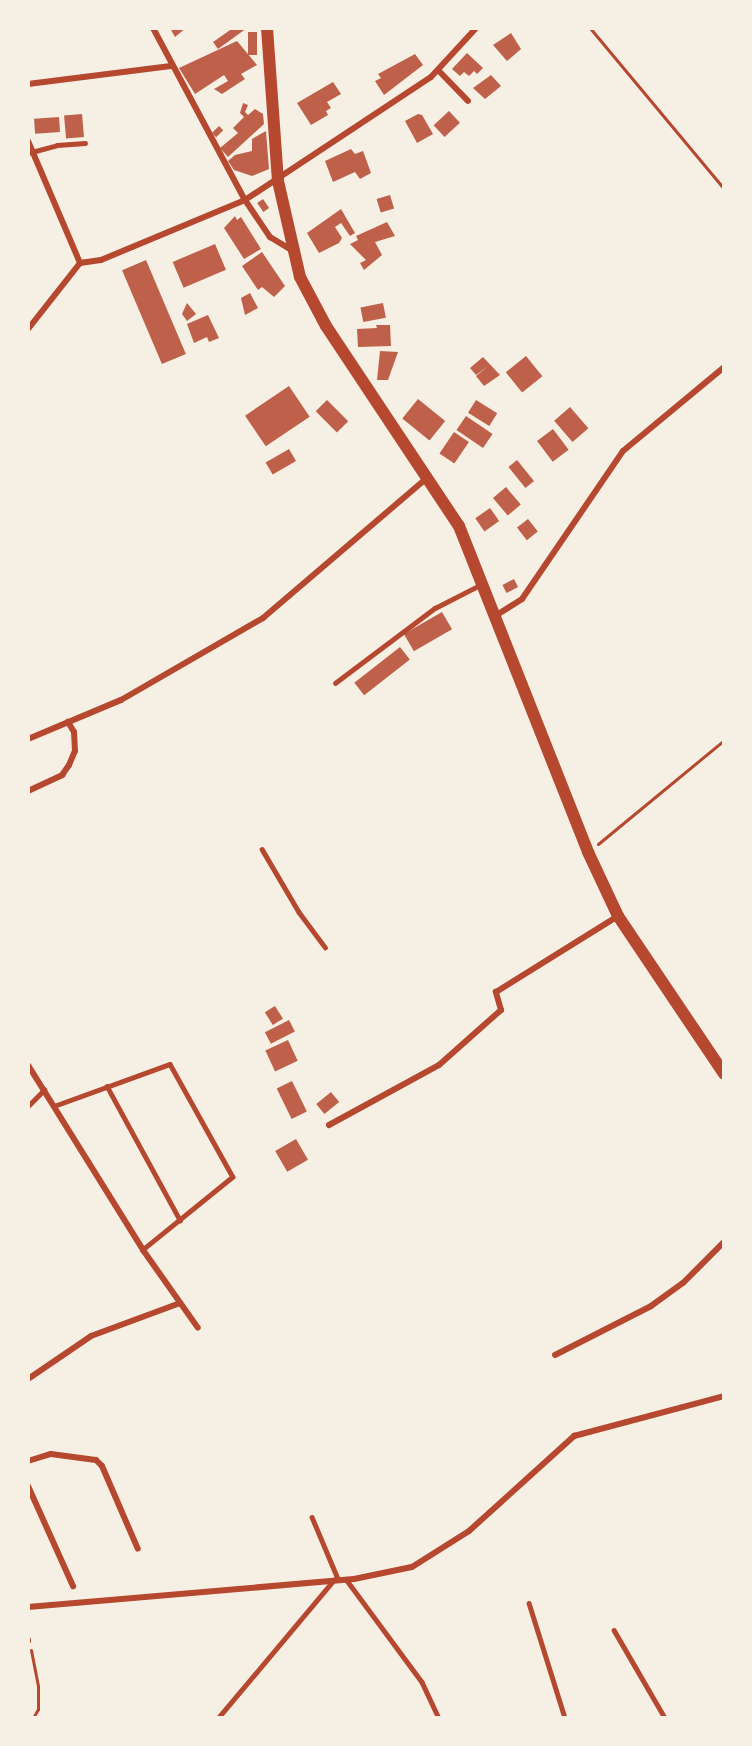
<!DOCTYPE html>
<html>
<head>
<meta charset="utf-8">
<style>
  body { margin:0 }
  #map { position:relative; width:752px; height:1746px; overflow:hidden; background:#f6efe4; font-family:"Space Grotesk",sans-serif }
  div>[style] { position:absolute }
  .building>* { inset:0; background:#bf614a; transform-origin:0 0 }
  .path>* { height:3px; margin:-1.5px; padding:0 1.5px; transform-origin:1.5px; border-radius:1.5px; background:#b5482f }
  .service>* { height:4.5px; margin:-2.25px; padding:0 2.25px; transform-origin:2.25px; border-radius:2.25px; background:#b5482f }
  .minor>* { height:6px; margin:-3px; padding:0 3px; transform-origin:3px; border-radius:3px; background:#b5482f }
  .secondary>* { height:12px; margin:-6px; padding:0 6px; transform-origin:6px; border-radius:6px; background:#b5482f }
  span { translate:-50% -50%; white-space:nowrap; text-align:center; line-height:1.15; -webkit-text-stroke:4.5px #f6efe4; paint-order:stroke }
  .frame { position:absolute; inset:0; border:30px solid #f6efe4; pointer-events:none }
</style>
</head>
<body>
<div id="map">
  <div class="building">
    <i style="clip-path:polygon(170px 28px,186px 28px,175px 37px)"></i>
    <i style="clip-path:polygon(233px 28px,247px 28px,218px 49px,213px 42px)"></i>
    <i style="left:248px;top:32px;width:9px;height:23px"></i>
    <i style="clip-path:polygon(511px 33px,521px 49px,507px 61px,493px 45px)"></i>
    <i style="clip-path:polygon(237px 41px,257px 65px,241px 74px,245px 79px,222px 94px,214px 89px,228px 81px,224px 75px,195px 94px,179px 68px)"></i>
    <i style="clip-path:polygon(467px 53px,483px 68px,477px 74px,474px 71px,469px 76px,464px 72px,460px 76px,452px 69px)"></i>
    <i style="clip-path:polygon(415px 54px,423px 65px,384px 95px,375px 81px,381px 78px,378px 74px)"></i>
    <i style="clip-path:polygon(491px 75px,501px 86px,485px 99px,473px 88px)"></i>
    <i style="clip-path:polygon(333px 82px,341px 94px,327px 102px,331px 108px,326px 111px,328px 115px,311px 125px,297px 103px)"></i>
    <i style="clip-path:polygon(243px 103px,248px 105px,245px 112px,248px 115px,255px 109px,263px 114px,264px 124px,228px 157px,220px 148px,238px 133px,233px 128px,244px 117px,240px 113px)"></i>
    <i style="left:449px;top:111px;width:16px;height:21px;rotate:47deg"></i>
    <i style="left:82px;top:114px;width:23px;height:18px;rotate:85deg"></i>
    <i style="clip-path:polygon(418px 114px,422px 115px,433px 134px,417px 143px,405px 121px)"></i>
    <i style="left:59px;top:117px;width:15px;height:25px;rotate:86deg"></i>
    <i style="left:219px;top:126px;width:6px;height:10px;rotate:45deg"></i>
    <i style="clip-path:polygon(266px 131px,269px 169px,252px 176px,234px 170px,228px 161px,235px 155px,252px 151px,252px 139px)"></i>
    <i style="clip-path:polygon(351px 149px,355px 154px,363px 151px,371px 173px,360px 179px,355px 172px,333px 182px,325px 161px)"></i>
    <i style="left:390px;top:195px;width:14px;height:14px;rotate:73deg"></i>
    <i style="left:263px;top:199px;width:11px;height:7px;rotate:56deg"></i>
    <i style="clip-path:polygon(341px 209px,355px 233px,350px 236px,341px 223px,335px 227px,342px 238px,339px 243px,319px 253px,307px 233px)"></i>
    <i style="clip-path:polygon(235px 216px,237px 220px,241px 217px,261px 249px,244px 259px,224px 228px)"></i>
    <i style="clip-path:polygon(387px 222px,395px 236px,375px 242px,382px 255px,364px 270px,360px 263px,366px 260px,350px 244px,358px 240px,356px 236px)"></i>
    <i style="left:215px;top:244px;width:28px;height:46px;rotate:67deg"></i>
    <i style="clip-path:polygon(262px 252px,285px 286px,274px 297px,262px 287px,258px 290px,242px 266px)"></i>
    <i style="left:146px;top:260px;width:102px;height:26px;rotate:67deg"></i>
    <i style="clip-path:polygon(250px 293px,258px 308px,245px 315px,241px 298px)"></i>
    <i style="clip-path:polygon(187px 303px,196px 314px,187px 321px,182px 314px)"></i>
    <i style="left:383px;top:303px;width:15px;height:23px;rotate:79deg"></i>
    <i style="clip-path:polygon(208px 315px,219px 338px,209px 342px,207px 337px,194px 343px,187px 324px)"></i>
    <i style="clip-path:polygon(376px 325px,390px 325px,391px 346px,358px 347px,357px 329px,377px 328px)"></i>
    <i style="clip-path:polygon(380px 351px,398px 352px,388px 380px,377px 380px)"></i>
    <i style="left:526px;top:356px;width:26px;height:26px;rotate:51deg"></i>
    <i style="clip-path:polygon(483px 357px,500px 375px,484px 386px,476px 376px,488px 366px,476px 375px,470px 368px)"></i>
    <i style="left:289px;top:386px;width:37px;height:53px;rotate:56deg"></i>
    <i style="left:418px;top:399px;width:35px;height:25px;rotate:39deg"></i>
    <i style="left:327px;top:400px;width:30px;height:16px;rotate:45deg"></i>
    <i style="left:476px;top:400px;width:25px;height:15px;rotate:32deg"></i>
    <i style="left:570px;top:407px;width:28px;height:21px;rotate:49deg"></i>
    <i style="left:466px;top:416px;width:32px;height:17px;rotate:34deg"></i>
    <i style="left:553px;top:429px;width:26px;height:20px;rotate:53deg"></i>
    <i style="left:454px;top:432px;width:18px;height:26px;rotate:34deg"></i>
    <i style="left:289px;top:449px;width:14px;height:27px;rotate:60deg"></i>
    <i style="left:517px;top:460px;width:27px;height:11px;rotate:51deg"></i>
    <i style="left:506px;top:487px;width:23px;height:17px;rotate:50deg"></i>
    <i style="left:490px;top:508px;width:16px;height:18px;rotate:55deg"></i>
    <i style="left:528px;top:519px;width:16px;height:14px;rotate:52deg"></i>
    <i style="left:514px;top:579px;width:9px;height:13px;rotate:63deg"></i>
    <i style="left:442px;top:612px;width:20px;height:44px;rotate:60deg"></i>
    <i style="left:400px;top:647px;width:16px;height:58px;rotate:52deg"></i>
    <i style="left:275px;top:1006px;width:15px;height:12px;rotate:58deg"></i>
    <i style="left:289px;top:1020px;width:13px;height:27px;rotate:63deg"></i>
    <i style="left:288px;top:1040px;width:23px;height:25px;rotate:65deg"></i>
    <i style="left:292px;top:1081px;width:34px;height:17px;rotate:64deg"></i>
    <i style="left:331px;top:1092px;width:13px;height:19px;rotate:51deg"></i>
    <i style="left:296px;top:1139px;width:24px;height:24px;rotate:60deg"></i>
  </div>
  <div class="path">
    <i style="left:590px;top:28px;width:209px;rotate:50.2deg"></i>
    <i style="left:598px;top:844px;width:163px;rotate:-39.5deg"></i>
    <i style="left:31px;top:1650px;width:37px;rotate:79deg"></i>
    <i style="left:38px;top:1686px;width:23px;rotate:90deg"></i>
    <i style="left:38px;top:1709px;width:10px;rotate:119deg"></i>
  </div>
  <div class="service">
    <i style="left:28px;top:153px;width:30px;rotate:-15deg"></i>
    <i style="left:57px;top:145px;width:28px;rotate:-4deg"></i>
    <i style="left:335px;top:683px;width:125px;rotate:-36.9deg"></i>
    <i style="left:435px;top:608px;width:53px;rotate:-27.1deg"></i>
    <i style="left:262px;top:849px;width:73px;rotate:59.6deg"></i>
    <i style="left:299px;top:912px;width:44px;rotate:53.4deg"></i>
    <i style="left:107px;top:1086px;width:153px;rotate:61.4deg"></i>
    <i style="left:28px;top:1106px;width:23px;rotate:-45deg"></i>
    <i style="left:54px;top:1106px;width:123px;rotate:-19.9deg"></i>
    <i style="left:170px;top:1064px;width:129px;rotate:60.9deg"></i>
    <i style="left:233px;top:1177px;width:116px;rotate:141deg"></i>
    <i style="left:312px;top:1517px;width:67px;rotate:67.2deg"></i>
    <i style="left:346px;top:1579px;width:128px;rotate:53.6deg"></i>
    <i style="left:422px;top:1682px;width:40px;rotate:65deg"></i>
    <i style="left:529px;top:1603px;width:121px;rotate:72.6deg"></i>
    <i style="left:614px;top:1630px;width:102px;rotate:59.9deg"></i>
    <i style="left:218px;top:1718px;width:180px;rotate:-50deg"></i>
  </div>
  <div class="minor">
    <i style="left:153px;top:28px;width:195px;rotate:61.9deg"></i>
    <i style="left:245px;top:200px;width:45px;rotate:56deg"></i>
    <i style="left:270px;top:237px;width:23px;rotate:31deg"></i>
    <i style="left:438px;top:70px;width:43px;rotate:45.9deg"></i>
    <i style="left:28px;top:84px;width:144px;rotate:-7.2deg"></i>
    <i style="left:28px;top:141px;width:133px;rotate:66.9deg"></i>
    <i style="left:80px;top:263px;width:84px;rotate:128.2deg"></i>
    <i style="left:80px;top:263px;width:21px;rotate:-8deg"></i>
    <i style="left:101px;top:260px;width:156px;rotate:-22.6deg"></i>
    <i style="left:245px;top:200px;width:223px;rotate:-33.5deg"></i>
    <i style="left:431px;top:77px;width:67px;rotate:-47.4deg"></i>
    <i style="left:495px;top:616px;width:32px;rotate:-32deg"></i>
    <i style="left:522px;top:599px;width:179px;rotate:-55.7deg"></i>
    <i style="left:623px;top:451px;width:131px;rotate:-39.7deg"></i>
    <i style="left:28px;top:739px;width:101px;rotate:-22.8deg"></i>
    <i style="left:121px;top:700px;width:164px;rotate:-30deg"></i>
    <i style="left:263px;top:618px;width:217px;rotate:-40.5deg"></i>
    <i style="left:28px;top:791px;width:38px;rotate:-25deg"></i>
    <i style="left:62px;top:775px;width:12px;rotate:-55deg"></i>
    <i style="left:69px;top:765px;width:15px;rotate:-67deg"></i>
    <i style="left:75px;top:751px;width:19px;rotate:-93deg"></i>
    <i style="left:74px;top:732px;width:12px;rotate:-121deg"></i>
    <i style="left:28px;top:1065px;width:218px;rotate:58.1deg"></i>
    <i style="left:143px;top:1250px;width:95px;rotate:54.8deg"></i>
    <i style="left:329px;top:1125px;width:125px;rotate:-28.6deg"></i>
    <i style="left:439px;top:1065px;width:83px;rotate:-41.6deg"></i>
    <i style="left:501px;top:1010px;width:19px;rotate:-106deg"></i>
    <i style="left:496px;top:992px;width:144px;rotate:-31.9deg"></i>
    <i style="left:555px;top:1355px;width:108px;rotate:-27deg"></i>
    <i style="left:651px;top:1306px;width:39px;rotate:-36deg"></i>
    <i style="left:683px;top:1283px;width:58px;rotate:-45deg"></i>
    <i style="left:28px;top:1379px;width:76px;rotate:-34.3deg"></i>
    <i style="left:91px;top:1336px;width:95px;rotate:-20.3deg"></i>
    <i style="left:28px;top:1461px;width:24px;rotate:-17deg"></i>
    <i style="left:51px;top:1454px;width:45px;rotate:7.6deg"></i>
    <i style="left:96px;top:1460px;width:8px;rotate:45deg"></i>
    <i style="left:102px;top:1466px;width:90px;rotate:66.6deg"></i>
    <i style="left:28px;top:1486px;width:110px;rotate:65.8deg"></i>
    <i style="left:28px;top:1607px;width:327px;rotate:-4.9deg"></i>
    <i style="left:354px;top:1579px;width:59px;rotate:-11.7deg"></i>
    <i style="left:412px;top:1567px;width:67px;rotate:-32.3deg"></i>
    <i style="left:469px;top:1531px;width:142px;rotate:-42.1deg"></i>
    <i style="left:574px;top:1436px;width:155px;rotate:-14.9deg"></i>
    <i style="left:28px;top:1640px;width:1px;rotate:90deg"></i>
  </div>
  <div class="secondary">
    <i style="left:267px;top:28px;width:153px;rotate:85.9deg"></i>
    <i style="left:278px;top:181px;width:98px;rotate:77.1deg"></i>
    <i style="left:300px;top:277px;width:55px;rotate:62deg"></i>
    <i style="left:326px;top:326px;width:240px;rotate:56.4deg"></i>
    <i style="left:459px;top:526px;width:351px;rotate:68.4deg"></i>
    <i style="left:588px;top:852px;width:71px;rotate:64.9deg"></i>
    <i style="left:618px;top:916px;width:190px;rotate:56.1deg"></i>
  </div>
  <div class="frame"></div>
</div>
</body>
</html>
